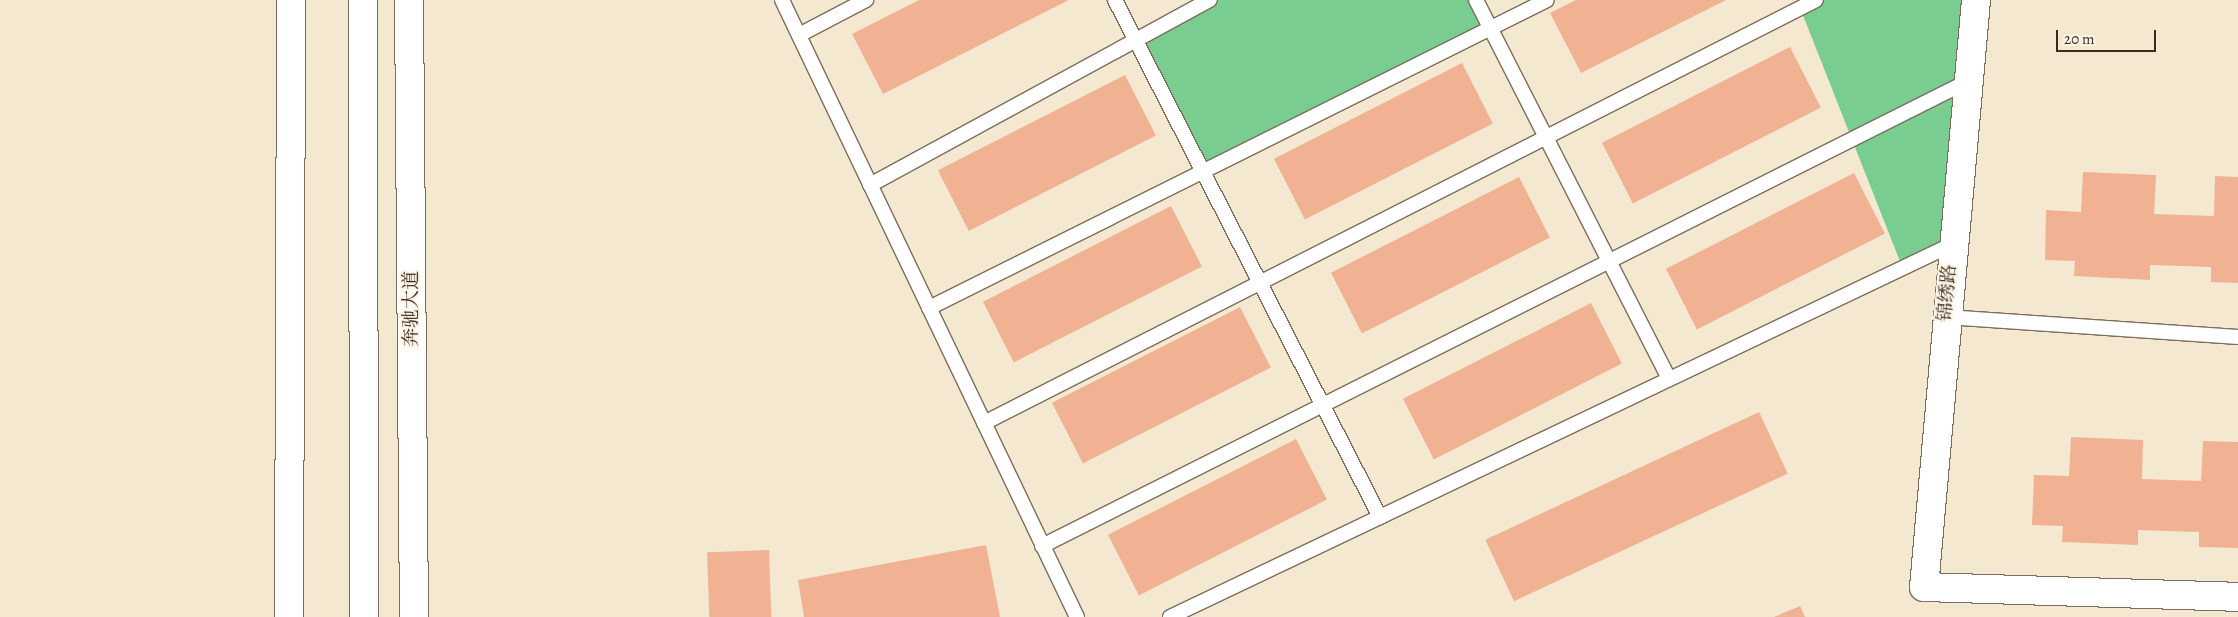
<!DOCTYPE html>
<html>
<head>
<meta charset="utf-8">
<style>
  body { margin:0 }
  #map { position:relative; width:2238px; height:617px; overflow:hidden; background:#f4e9d0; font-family:Alegreya,"Noto Serif SC",serif }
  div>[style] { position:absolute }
  .green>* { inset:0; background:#79cd90 }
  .building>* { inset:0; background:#f1b293; transform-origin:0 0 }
  .roads { filter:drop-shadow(1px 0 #7c6d5c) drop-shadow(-1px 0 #7c6d5c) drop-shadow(0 1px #7c6d5c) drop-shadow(0 -1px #7c6d5c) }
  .service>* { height:14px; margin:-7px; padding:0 7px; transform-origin:7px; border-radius:7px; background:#fff }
  .minor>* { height:28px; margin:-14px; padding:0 14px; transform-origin:14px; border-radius:14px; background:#fff }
  .tertiary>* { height:28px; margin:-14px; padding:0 14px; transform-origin:14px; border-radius:14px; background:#fff }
  .primary>* { height:28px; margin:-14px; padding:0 14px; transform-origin:14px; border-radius:14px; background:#fff }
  span { translate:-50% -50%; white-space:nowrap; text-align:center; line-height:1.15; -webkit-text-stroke:4px #fcf5e5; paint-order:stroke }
  .street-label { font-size:19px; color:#3b2a1e }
  .scale { position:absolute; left:2056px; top:30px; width:100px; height:22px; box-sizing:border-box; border:2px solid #3b2a1e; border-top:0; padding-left:6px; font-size:15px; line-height:18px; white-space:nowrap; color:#3b2a1e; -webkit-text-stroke:4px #fcf5e5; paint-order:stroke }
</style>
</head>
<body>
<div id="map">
  <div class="green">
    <i style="clip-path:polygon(1210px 0,1476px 0,1490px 28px,1203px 171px,1136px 40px)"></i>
    <i style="clip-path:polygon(1797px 0,1976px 0,1953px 244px,1903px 269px)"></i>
  </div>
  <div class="building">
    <i style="clip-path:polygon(919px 0,1069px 0,883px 94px,852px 34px)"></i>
    <i style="clip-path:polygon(1576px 0,1726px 0,1581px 73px,1550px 13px)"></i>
    <i style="left:1790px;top:47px;width:68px;height:211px;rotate:63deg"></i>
    <i style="left:1462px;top:63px;width:68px;height:211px;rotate:63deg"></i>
    <i style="left:1125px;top:75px;width:68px;height:210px;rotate:63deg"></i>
    <i style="clip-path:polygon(2083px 172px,2156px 175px,2154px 214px,2214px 216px,2215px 176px,2238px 177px,2238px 283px,2211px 282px,2211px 267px,2150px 265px,2150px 280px,2074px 276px,2075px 261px,2045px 260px,2046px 210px,2081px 212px)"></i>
    <i style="left:1854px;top:173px;width:68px;height:211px;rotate:63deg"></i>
    <i style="left:1519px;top:177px;width:68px;height:211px;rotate:63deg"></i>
    <i style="left:1171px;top:206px;width:68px;height:211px;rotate:63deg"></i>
    <i style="left:1591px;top:303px;width:68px;height:211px;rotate:63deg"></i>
    <i style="left:1240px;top:307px;width:68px;height:211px;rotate:63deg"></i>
    <i style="left:1759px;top:412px;width:68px;height:302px;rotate:65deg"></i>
    <i style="clip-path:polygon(2071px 437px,2143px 440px,2142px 479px,2201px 481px,2203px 441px,2238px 442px,2238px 548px,2199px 547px,2199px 532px,2138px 530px,2138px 545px,2062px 542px,2063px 526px,2032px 525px,2034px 475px,2069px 476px)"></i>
    <i style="left:1296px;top:439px;width:68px;height:211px;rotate:63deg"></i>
    <i style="clip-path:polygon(986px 545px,1000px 617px,804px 617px,798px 580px)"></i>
    <i style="left:769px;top:550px;width:67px;height:62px;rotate:88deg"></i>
    <i style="clip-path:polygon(1800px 606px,1805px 617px,1774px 617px)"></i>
  </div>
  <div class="roads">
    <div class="service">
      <i style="left:782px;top:0;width:684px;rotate:64.45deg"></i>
      <i style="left:1115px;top:0;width:581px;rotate:62.86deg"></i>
      <i style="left:1476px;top:0;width:425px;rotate:63deg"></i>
      <i style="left:799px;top:35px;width:76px;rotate:-27.6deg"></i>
      <i style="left:870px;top:185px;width:387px;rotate:-28.6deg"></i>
      <i style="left:929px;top:308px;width:690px;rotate:-26.49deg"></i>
      <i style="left:1946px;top:317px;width:293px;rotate:3.9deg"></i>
      <i style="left:984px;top:423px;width:933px;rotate:-26.95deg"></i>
      <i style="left:1042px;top:546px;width:1036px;rotate:-26.66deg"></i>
      <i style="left:1170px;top:617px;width:867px;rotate:-25.47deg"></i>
    </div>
    <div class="minor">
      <i style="left:1976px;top:0;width:589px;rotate:95.06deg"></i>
      <i style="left:1924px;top:587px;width:314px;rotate:1.8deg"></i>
    </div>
    <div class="tertiary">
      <i style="left:289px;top:617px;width:617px;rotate:-89.81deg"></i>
    </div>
    <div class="primary">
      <i style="left:363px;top:0;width:617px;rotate:89.91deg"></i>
      <i style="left:409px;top:0;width:617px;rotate:89.54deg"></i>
    </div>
  </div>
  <div class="street-label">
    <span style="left:1948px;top:293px;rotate:-85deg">锦绣路</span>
    <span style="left:412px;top:309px;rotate:-90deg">奔驰大道</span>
  </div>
  <div class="scale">20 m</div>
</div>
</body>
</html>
